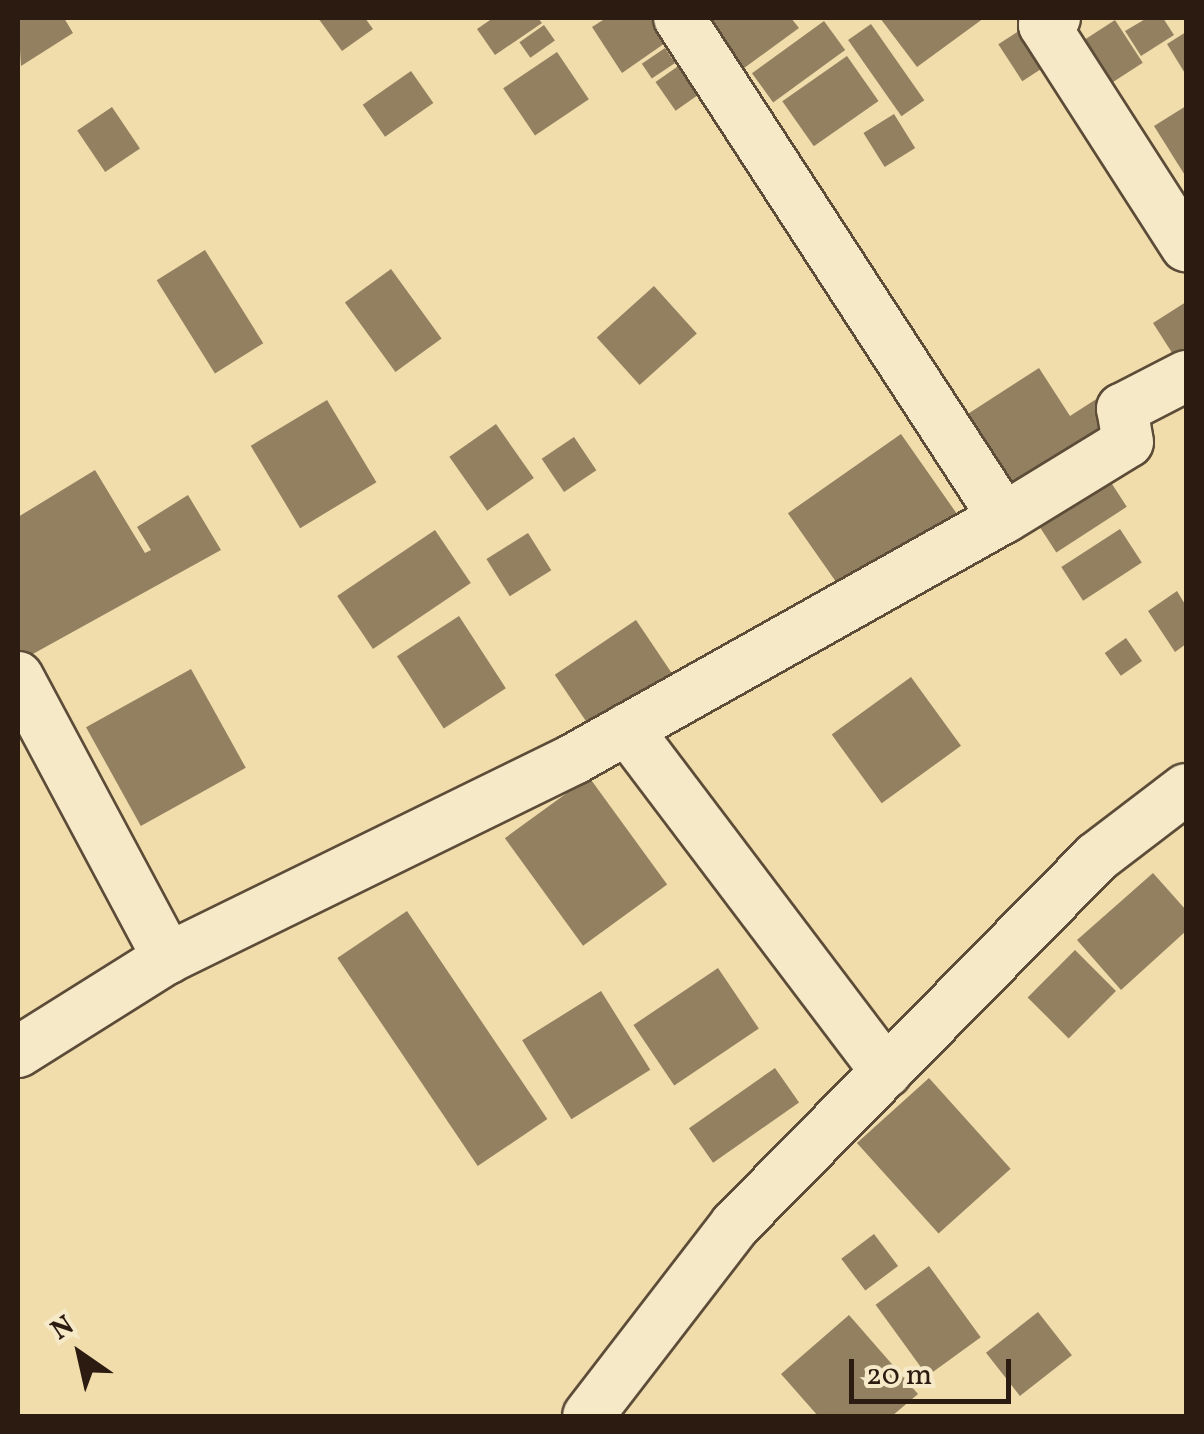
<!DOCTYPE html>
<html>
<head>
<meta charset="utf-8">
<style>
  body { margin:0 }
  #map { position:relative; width:1204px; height:1434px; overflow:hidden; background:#f1ddab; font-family:Vollkorn,serif }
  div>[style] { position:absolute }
  .building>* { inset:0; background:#928061; transform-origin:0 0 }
  .roads { filter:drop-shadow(2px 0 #5c4c38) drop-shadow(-2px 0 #5c4c38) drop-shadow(0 2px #5c4c38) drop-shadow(0 -2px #5c4c38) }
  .minor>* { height:50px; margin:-25px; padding:0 25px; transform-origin:25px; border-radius:25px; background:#f6e9c8 }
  span { translate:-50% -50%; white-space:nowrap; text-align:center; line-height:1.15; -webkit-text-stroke:10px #f6e9c8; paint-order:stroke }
  .frame { position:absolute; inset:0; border:20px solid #2b1b11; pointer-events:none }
  .north { position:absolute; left:30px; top:1304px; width:100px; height:100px; -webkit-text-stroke:8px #f6e9c8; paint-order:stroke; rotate:326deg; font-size:28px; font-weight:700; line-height:40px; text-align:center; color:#2b1b11 }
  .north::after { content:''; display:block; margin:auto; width:35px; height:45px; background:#2b1b11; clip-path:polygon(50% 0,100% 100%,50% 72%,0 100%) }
  .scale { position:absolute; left:849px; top:1359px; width:162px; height:45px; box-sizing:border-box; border:5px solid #2b1b11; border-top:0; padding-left:12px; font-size:30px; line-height:35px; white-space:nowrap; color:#2b1b11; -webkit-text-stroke:8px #f6e9c8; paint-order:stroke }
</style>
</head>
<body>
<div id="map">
  <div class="building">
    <i style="clip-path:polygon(18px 18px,64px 18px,73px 33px,21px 66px)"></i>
    <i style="clip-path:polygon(318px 18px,365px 18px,373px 29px,342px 51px)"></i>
    <i style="clip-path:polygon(493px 18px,538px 18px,542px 23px,495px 55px,477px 29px)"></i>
    <i style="clip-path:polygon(606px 18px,652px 18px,668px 41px,622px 73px,592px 27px)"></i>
    <i style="clip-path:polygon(708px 18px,791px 18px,799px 28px,740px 71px)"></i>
    <i style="clip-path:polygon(880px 18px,984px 18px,917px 67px)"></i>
    <i style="clip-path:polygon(1147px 18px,1163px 18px,1174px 35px,1141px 56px,1125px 31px)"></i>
    <i style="left:1115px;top:20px;width:51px;height:52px;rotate:57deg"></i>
    <i style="left:824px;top:21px;width:36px;height:89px;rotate:54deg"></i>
    <i style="left:1031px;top:23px;width:44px;height:39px;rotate:57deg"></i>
    <i style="left:871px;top:24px;width:93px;height:28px;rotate:55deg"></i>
    <i style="left:544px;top:25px;width:19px;height:30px;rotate:55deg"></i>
    <i style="clip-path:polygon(1186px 32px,1186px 75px,1167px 44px)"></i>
    <i style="left:665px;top:48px;width:18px;height:28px;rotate:56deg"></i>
    <i style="left:557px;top:52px;width:57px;height:65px;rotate:56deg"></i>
    <i style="left:694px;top:55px;width:35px;height:47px;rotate:55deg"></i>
    <i style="left:847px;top:56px;width:55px;height:79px;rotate:55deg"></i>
    <i style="left:411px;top:71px;width:39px;height:59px;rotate:55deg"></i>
    <i style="clip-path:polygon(1186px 106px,1186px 177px,1154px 126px)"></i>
    <i style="left:112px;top:107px;width:50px;height:42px;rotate:56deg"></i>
    <i style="left:894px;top:114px;width:40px;height:36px;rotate:58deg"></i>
    <i style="left:205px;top:250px;width:110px;height:57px;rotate:58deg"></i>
    <i style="left:391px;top:269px;width:86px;height:57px;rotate:54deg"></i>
    <i style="left:654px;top:286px;width:64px;height:77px;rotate:48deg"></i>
    <i style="clip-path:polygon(1186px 302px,1186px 368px,1183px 370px,1153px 323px)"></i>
    <i style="clip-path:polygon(1039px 368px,1070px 416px,1101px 396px,1116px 419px,1004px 489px,960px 419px)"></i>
    <i style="left:327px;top:400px;width:96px;height:89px;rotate:59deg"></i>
    <i style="left:496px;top:424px;width:66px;height:57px;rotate:55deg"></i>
    <i style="left:901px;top:434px;width:103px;height:138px;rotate:55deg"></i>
    <i style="left:574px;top:437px;width:40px;height:39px;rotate:56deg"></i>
    <i style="left:1099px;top:464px;width:51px;height:84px;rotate:57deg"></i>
    <i style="clip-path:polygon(95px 470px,145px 553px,151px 550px,137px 527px,188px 495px,221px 550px,31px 655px,18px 649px,18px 517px)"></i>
    <i style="left:1120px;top:529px;width:40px;height:70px;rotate:57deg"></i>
    <i style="left:435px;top:530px;width:64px;height:118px;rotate:56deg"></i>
    <i style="left:528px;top:533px;width:44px;height:49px;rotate:58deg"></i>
    <i style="clip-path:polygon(1177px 591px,1186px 606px,1186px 644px,1175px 652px,1148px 611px)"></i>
    <i style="left:459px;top:616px;width:86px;height:74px;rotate:57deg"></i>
    <i style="left:636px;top:620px;width:65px;height:98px;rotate:56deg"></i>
    <i style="left:1126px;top:638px;width:28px;height:26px;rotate:55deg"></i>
    <i style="left:191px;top:669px;width:113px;height:120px;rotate:61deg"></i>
    <i style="left:911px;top:677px;width:85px;height:98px;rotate:54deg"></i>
    <i style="left:589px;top:777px;width:133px;height:104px;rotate:54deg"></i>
    <i style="clip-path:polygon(1153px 873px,1186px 910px,1186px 931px,1121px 990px,1077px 940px)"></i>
    <i style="left:407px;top:911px;width:251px;height:84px;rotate:56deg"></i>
    <i style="left:1075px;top:950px;width:58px;height:67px;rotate:45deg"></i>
    <i style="left:718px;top:968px;width:73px;height:102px;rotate:56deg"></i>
    <i style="left:601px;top:991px;width:93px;height:93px;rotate:58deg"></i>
    <i style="left:775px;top:1068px;width:42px;height:105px;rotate:55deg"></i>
    <i style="left:929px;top:1078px;width:122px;height:97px;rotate:48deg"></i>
    <i style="left:874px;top:1234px;width:40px;height:41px;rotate:53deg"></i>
    <i style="left:929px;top:1266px;width:88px;height:66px;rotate:54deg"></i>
    <i style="left:1038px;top:1312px;width:55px;height:66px;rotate:52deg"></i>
    <i style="clip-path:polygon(849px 1315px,918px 1394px,892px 1416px,818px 1416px,781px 1374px)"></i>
  </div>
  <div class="roads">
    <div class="minor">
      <i style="left:679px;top:18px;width:596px;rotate:56.98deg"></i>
      <i style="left:1055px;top:18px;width:13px;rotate:148deg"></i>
      <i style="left:1044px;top:25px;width:263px;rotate:57.3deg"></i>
      <i style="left:18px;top:677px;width:319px;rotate:61.9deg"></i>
      <i style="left:627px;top:729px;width:430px;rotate:52.9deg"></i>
      <i style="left:18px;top:1052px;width:177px;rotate:-32.1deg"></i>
      <i style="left:168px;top:958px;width:452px;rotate:-26.1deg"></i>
      <i style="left:574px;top:759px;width:493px;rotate:-29.3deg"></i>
      <i style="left:1004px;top:518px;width:145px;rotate:-31.5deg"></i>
      <i style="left:1128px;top:442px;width:34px;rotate:-100deg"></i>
      <i style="left:1122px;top:409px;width:72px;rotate:-27.3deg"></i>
      <i style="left:588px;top:1416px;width:241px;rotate:-52.4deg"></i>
      <i style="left:735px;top:1225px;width:516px;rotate:-45.47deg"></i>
      <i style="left:1097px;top:857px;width:112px;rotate:-37.4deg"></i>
    </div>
  </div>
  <div class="frame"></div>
  <div class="north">N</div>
  <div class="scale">20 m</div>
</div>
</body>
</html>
